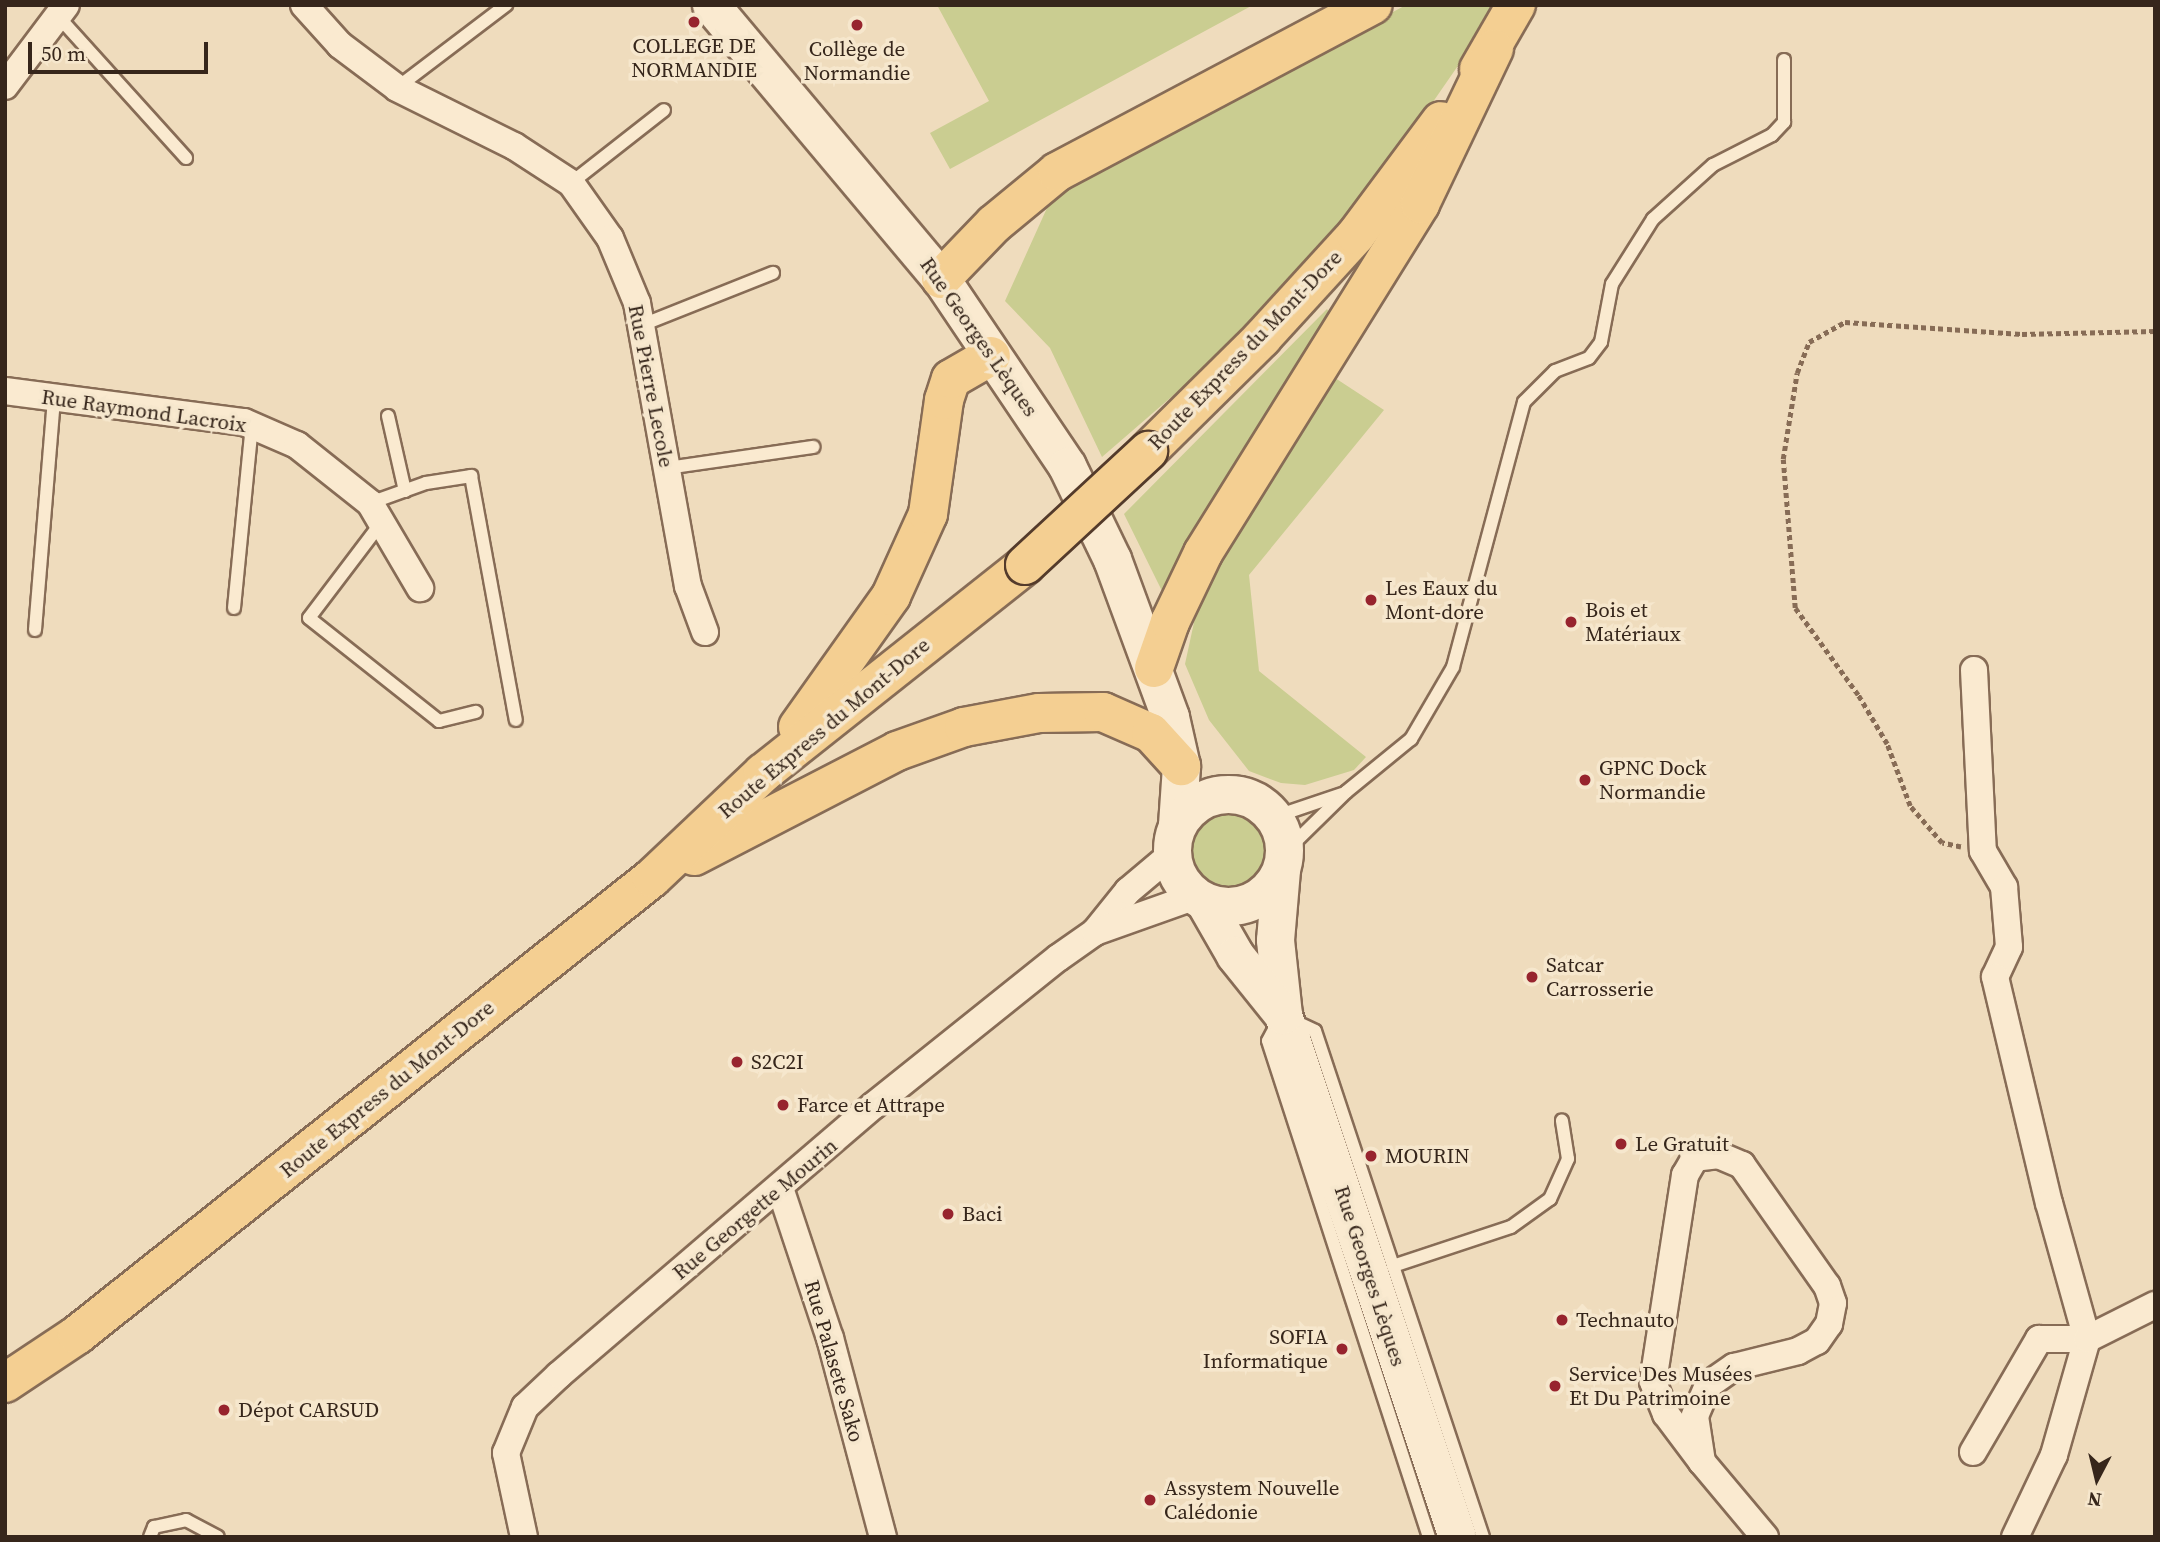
<!DOCTYPE html>
<html>
<head>
<meta charset="utf-8">
<style>
  body { margin:0 }
  #map { position:relative; width:2160px; height:1542px; overflow:hidden; background:#efdcbd; font-family:"Source Serif 4",serif }
  div>[style] { position:absolute }
  .green>* { inset:0; background:#cacd91 }
  .round { border-radius:50% }
  .path>* { height:4.5px; margin-top:-2.25px; transform-origin:0; background:repeating-linear-gradient(90deg,#876c56 0 5px,transparent 0 8.5px) }
  .roads { filter:drop-shadow(2px 0 #876c56) drop-shadow(-2px 0 #876c56) drop-shadow(0 2px #876c56) drop-shadow(0 -2px #876c56) }
  .lane>* { height:12px; margin:-6px; padding:0 6px; transform-origin:6px; border-radius:6px; background:#faead0 }
  .street>* { height:26px; margin:-13px; padding:0 13px; transform-origin:13px; border-radius:13px; background:#faead0 }
  .secondary>* { height:37px; margin:-18.5px; padding:0 18.5px; transform-origin:18.5px; border-radius:18.5px; background:#faead0 }
  .secondary>.ring { margin:-18.5px; padding:0; box-sizing:content-box; background:none; border:37px solid #faead0; border-radius:50% }
  .primary>* { height:38px; margin:-19px; padding:0 19px; transform-origin:19px; border-radius:19px; background:#f4cf92 }
  .bridges { filter:drop-shadow(2px 0 #543b2b) drop-shadow(-2px 0 #543b2b) drop-shadow(0 2px #543b2b) drop-shadow(0 -2px #543b2b) }
  .primary-bridge>* { height:38px; margin:-19px; padding:0 19px; transform-origin:19px; border-radius:19px; background:#f4cf92 }
  .dots>* { width:19px; height:19px; translate:-50% -50%; box-sizing:border-box; border:4px solid #f6e7cd; border-radius:50% }
  span { translate:-50% -50%; white-space:nowrap; text-align:center; line-height:1.15; -webkit-text-stroke:7px #f6e7cd; paint-order:stroke }
  .poi-label { font-size:21px; color:#36261b }
  .left { translate:0 -50%; text-align:left }
  .right { translate:-100% -50%; text-align:right }
  .street-label { font-size:21px; color:#36261b }
  .frame { position:absolute; inset:0; border:7px solid #36261b; pointer-events:none }
  .north { position:absolute; left:2062px; top:1444px; width:70px; height:70px; -webkit-text-stroke:5px #f6e7cd; paint-order:stroke; rotate:187deg; font-size:19px; font-weight:700; line-height:28px; text-align:center; color:#36261b }
  .north::after { content:''; display:block; margin:auto; width:24px; height:32px; background:#36261b; clip-path:polygon(50% 0,100% 100%,50% 72%,0 100%) }
  .scale { position:absolute; left:28px; top:42px; width:180px; height:32px; box-sizing:border-box; border:4px solid #36261b; border-top:0; padding-left:9px; font-size:21px; line-height:24px; white-space:nowrap; color:#36261b; -webkit-text-stroke:5px #f6e7cd; paint-order:stroke }
</style>
</head>
<body>
<div id="map">
  <div class="green">
    <i style="clip-path:polygon(937px 5px,1253px 5px,950px 169px,930px 133px,989px 101px)"></i>
    <i style="clip-path:polygon(1406px 5px,1500px 5px,1408px 138px,1293px 278px,1184px 386px,1102px 457px,1050px 348px,1005px 301px,1047px 208px,1093px 162px,1247px 90px)"></i>
    <i style="clip-path:polygon(1327px 309px,1331px 315px,1275px 398px,1176px 586px,1162px 591px,1124px 514px)"></i>
    <i style="clip-path:polygon(1329px 374px,1384px 410px,1249px 575px,1259px 671px,1366px 757px,1354px 770px,1305px 785px,1281px 783px,1249px 771px,1209px 720px,1185px 664px,1201px 590px)"></i>
    <i class="round" style="left:1188px;top:809px;width:78px;height:78px"></i>
  </div>
  <div class="path">
    <i style="left:1961px;top:847px;width:19px;rotate:-168deg"></i>
    <i style="left:1942px;top:843px;width:49px;rotate:-130.9deg"></i>
    <i style="left:1910px;top:806px;width:66px;rotate:-110.4deg"></i>
    <i style="left:1887px;top:744px;width:57px;rotate:-120.6deg"></i>
    <i style="left:1858px;top:695px;width:107px;rotate:-125.9deg"></i>
    <i style="left:1795px;top:608px;width:149px;rotate:-94.6deg"></i>
    <i style="left:1783px;top:459px;width:87px;rotate:-80.8deg"></i>
    <i style="left:1797px;top:373px;width:33px;rotate:-69deg"></i>
    <i style="left:1809px;top:342px;width:41px;rotate:-29.1deg"></i>
    <i style="left:1845px;top:322px;width:177px;rotate:3.9deg"></i>
    <i style="left:2022px;top:334px;width:133px;rotate:-1.3deg"></i>
  </div>
  <div class="roads">
    <div class="lane">
      <i style="left:56px;top:14px;width:194px;rotate:47.9deg"></i>
      <i style="left:398px;top:87px;width:136px;rotate:-37.2deg"></i>
      <i style="left:571px;top:183px;width:118px;rotate:-38.1deg"></i>
      <i style="left:642px;top:325px;width:141px;rotate:-21.7deg"></i>
      <i style="left:388px;top:416px;width:77px;rotate:77.2deg"></i>
      <i style="left:667px;top:468px;width:148px;rotate:-8.2deg"></i>
      <i style="left:370px;top:503px;width:59px;rotate:-19.7deg"></i>
      <i style="left:426px;top:483px;width:46px;rotate:-8.8deg"></i>
      <i style="left:471px;top:476px;width:248px;rotate:79.6deg"></i>
      <i style="left:381px;top:523px;width:119px;rotate:127.2deg"></i>
      <i style="left:309px;top:618px;width:166px;rotate:38.4deg"></i>
      <i style="left:439px;top:721px;width:38px;rotate:-14deg"></i>
      <i style="left:234px;top:608px;width:184px;rotate:-84.4deg"></i>
      <i style="left:35px;top:630px;width:234px;rotate:-85.3deg"></i>
      <i style="left:1274px;top:817px;width:72px;rotate:-18.7deg"></i>
      <i style="left:1285px;top:852px;width:86px;rotate:-44.5deg"></i>
      <i style="left:1346px;top:792px;width:84px;rotate:-39.2deg"></i>
      <i style="left:1411px;top:739px;width:83px;rotate:-59.7deg"></i>
      <i style="left:1453px;top:667px;width:274px;rotate:-75deg"></i>
      <i style="left:1524px;top:402px;width:44px;rotate:-45deg"></i>
      <i style="left:1555px;top:371px;width:36px;rotate:-21deg"></i>
      <i style="left:1589px;top:358px;width:20px;rotate:-53deg"></i>
      <i style="left:1601px;top:342px;width:59px;rotate:-79.3deg"></i>
      <i style="left:1612px;top:284px;width:77px;rotate:-57.8deg"></i>
      <i style="left:1653px;top:219px;width:81px;rotate:-42deg"></i>
      <i style="left:1713px;top:165px;width:66px;rotate:-27deg"></i>
      <i style="left:1772px;top:135px;width:18px;rotate:-47deg"></i>
      <i style="left:1784px;top:122px;width:62px;rotate:-90deg"></i>
      <i style="left:1294px;top:1021px;width:23px;rotate:25deg"></i>
      <i style="left:1315px;top:1031px;width:533px;rotate:71.63deg"></i>
      <i style="left:1278px;top:1022px;width:21px;rotate:118deg"></i>
      <i style="left:1268px;top:1041px;width:521px;rotate:72.02deg"></i>
      <i style="left:1393px;top:1266px;width:124px;rotate:-18.3deg"></i>
      <i style="left:1511px;top:1227px;width:48px;rotate:-35.7deg"></i>
      <i style="left:1550px;top:1199px;width:44px;rotate:-65.8deg"></i>
      <i style="left:1568px;top:1159px;width:39px;rotate:-99deg"></i>
      <i style="left:150px;top:1537px;width:11px;rotate:-68deg"></i>
      <i style="left:154px;top:1527px;width:33px;rotate:-12deg"></i>
      <i style="left:186px;top:1520px;width:36px;rotate:28deg"></i>
    </div>
    <div class="street">
      <i style="left:304px;top:5px;width:54px;rotate:48deg"></i>
      <i style="left:340px;top:45px;width:71px;rotate:37deg"></i>
      <i style="left:397px;top:88px;width:131px;rotate:26.4deg"></i>
      <i style="left:514px;top:146px;width:68px;rotate:33deg"></i>
      <i style="left:571px;top:183px;width:67px;rotate:54.7deg"></i>
      <i style="left:610px;top:238px;width:70px;rotate:67.4deg"></i>
      <i style="left:637px;top:303px;width:288px;rotate:79.8deg"></i>
      <i style="left:688px;top:586px;width:49px;rotate:69.7deg"></i>
      <i style="left:5px;top:86px;width:101px;rotate:-53deg"></i>
      <i style="left:5px;top:391px;width:241px;rotate:7.4deg"></i>
      <i style="left:244px;top:422px;width:58px;rotate:23.5deg"></i>
      <i style="left:297px;top:445px;width:93px;rotate:38.5deg"></i>
      <i style="left:370px;top:503px;width:99px;rotate:59.5deg"></i>
      <i style="left:1974px;top:670px;width:181px;rotate:87.2deg"></i>
      <i style="left:1983px;top:851px;width:42px;rotate:59.7deg"></i>
      <i style="left:2004px;top:887px;width:60px;rotate:85.2deg"></i>
      <i style="left:2009px;top:947px;width:33px;rotate:115deg"></i>
      <i style="left:1995px;top:977px;width:232px;rotate:76.6deg"></i>
      <i style="left:2049px;top:1203px;width:141px;rotate:74.4deg"></i>
      <i style="left:2087px;top:1339px;width:121px;rotate:105.9deg"></i>
      <i style="left:2054px;top:1455px;width:91px;rotate:115.4deg"></i>
      <i style="left:1095px;top:932px;width:53px;rotate:-51.2deg"></i>
      <i style="left:1128px;top:891px;width:57px;rotate:-40.1deg"></i>
      <i style="left:780px;top:1188px;width:158px;rotate:71.6deg"></i>
      <i style="left:830px;top:1338px;width:206px;rotate:75.1deg"></i>
      <i style="left:1973px;top:1452px;width:131px;rotate:-59.7deg"></i>
      <i style="left:2039px;top:1339px;width:48px"></i>
      <i style="left:2087px;top:1339px;width:76px;rotate:-26.6deg"></i>
      <i style="left:1702px;top:1462px;width:47px;rotate:-98.7deg"></i>
      <i style="left:1695px;top:1416px;width:34px;rotate:-67deg"></i>
      <i style="left:1708px;top:1385px;width:32px;rotate:-35deg"></i>
      <i style="left:1734px;top:1367px;width:66px;rotate:-14deg"></i>
      <i style="left:1798px;top:1351px;width:21px;rotate:-28deg"></i>
      <i style="left:1817px;top:1341px;width:21px;rotate:-55deg"></i>
      <i style="left:1829px;top:1324px;width:21px;rotate:-79deg"></i>
      <i style="left:1833px;top:1303px;width:18px;rotate:-109deg"></i>
      <i style="left:1827px;top:1286px;width:148px;rotate:-125.1deg"></i>
      <i style="left:1742px;top:1165px;width:25px;rotate:-157deg"></i>
      <i style="left:1719px;top:1155px;width:24px;rotate:173deg"></i>
      <i style="left:1695px;top:1158px;width:20px;rotate:120deg"></i>
      <i style="left:1685px;top:1175px;width:209px;rotate:98.8deg"></i>
      <i style="left:1653px;top:1382px;width:35px;rotate:68deg"></i>
      <i style="left:1666px;top:1414px;width:60px;rotate:53.1deg"></i>
      <i style="left:1702px;top:1462px;width:98px;rotate:50deg"></i>
      <i style="left:524px;top:1537px;width:86px;rotate:-102.1deg"></i>
      <i style="left:506px;top:1453px;width:50px;rotate:-67.6deg"></i>
      <i style="left:525px;top:1407px;width:47px;rotate:-43.3deg"></i>
      <i style="left:559px;top:1375px;width:413px;rotate:-40.6deg"></i>
      <i style="left:873px;top:1106px;width:237px;rotate:-38.7deg"></i>
      <i style="left:1058px;top:958px;width:45px;rotate:-35.1deg"></i>
      <i style="left:1095px;top:932px;width:107px;rotate:-19.6deg"></i>
    </div>
    <div class="secondary">
      <i style="left:711px;top:5px;width:358px;rotate:50deg"></i>
      <i style="left:941px;top:279px;width:225px;rotate:56deg"></i>
      <i style="left:1067px;top:466px;width:103px;rotate:64.2deg"></i>
      <i style="left:1112px;top:559px;width:168px;rotate:69.8deg"></i>
      <i style="left:1170px;top:717px;width:50px;rotate:77.3deg"></i>
      <i style="left:1181px;top:766px;width:59px;rotate:93.9deg"></i>
      <i class="ring" style="left:1172px;top:794px;width:75px;height:75px"></i>
      <i style="left:1281px;top:870px;width:70px;rotate:94.9deg"></i>
      <i style="left:1275px;top:940px;width:75px;rotate:83.9deg"></i>
      <i style="left:1283px;top:1015px;width:550px;rotate:71.57deg"></i>
      <i style="left:1204px;top:901px;width:62px;rotate:60.1deg"></i>
      <i style="left:1235px;top:955px;width:77px;rotate:51.3deg"></i>
    </div>
    <div class="primary">
      <i style="left:1479px;top:69px;width:74px;rotate:-60deg"></i>
      <i style="left:941px;top:279px;width:76px;rotate:-46.1deg"></i>
      <i style="left:994px;top:224px;width:82px;rotate:-39.5deg"></i>
      <i style="left:1057px;top:172px;width:357px;rotate:-27.9deg"></i>
      <i style="left:1148px;top:451px;width:161px;rotate:-44.7deg"></i>
      <i style="left:1262px;top:338px;width:139px;rotate:-47.6deg"></i>
      <i style="left:1356px;top:235px;width:142px;rotate:-53.3deg"></i>
      <i style="left:1154px;top:668px;width:49px;rotate:-70.8deg"></i>
      <i style="left:1170px;top:622px;width:76px;rotate:-64.4deg"></i>
      <i style="left:1203px;top:553px;width:411px;rotate:-58.1deg"></i>
      <i style="left:1420px;top:204px;width:172px;rotate:-64.5deg"></i>
      <i style="left:798px;top:727px;width:161px;rotate:-54.6deg"></i>
      <i style="left:891px;top:596px;width:90px;rotate:-65.7deg"></i>
      <i style="left:928px;top:514px;width:115px;rotate:-82deg"></i>
      <i style="left:944px;top:400px;width:22px;rotate:-72deg"></i>
      <i style="left:951px;top:379px;width:46px;rotate:-29.9deg"></i>
      <i style="left:694px;top:856px;width:229px;rotate:-27.3deg"></i>
      <i style="left:897px;top:751px;width:71px;rotate:-19.7deg"></i>
      <i style="left:964px;top:727px;width:76px;rotate:-10.6deg"></i>
      <i style="left:1039px;top:713px;width:64px;rotate:-0.9deg"></i>
      <i style="left:1103px;top:712px;width:52px;rotate:23.6deg"></i>
      <i style="left:1151px;top:733px;width:45px;rotate:47.7deg"></i>
      <i style="left:5px;top:1383px;width:87px;rotate:-33.7deg"></i>
      <i style="left:77px;top:1335px;width:734px;rotate:-38.48deg"></i>
      <i style="left:652px;top:878px;width:153px;rotate:-43.4deg"></i>
      <i style="left:763px;top:773px;width:335px;rotate:-38.4deg"></i>
    </div>
  </div>
  <div class="bridges">
    <div class="primary-bridge">
      <i style="left:1025px;top:565px;width:168px;rotate:-42.8deg"></i>
    </div>
  </div>
  <div class="dots">
    <i style="left:694px;top:22px;background:#97242e"></i>
    <i style="left:857px;top:25px;background:#97242e"></i>
    <i style="left:1371px;top:600px;background:#97242e"></i>
    <i style="left:1571px;top:622px;background:#97242e"></i>
    <i style="left:1585px;top:780px;background:#97242e"></i>
    <i style="left:1532px;top:977px;background:#97242e"></i>
    <i style="left:737px;top:1062px;background:#97242e"></i>
    <i style="left:783px;top:1105px;background:#97242e"></i>
    <i style="left:1621px;top:1144px;background:#97242e"></i>
    <i style="left:1371px;top:1156px;background:#97242e"></i>
    <i style="left:948px;top:1214px;background:#97242e"></i>
    <i style="left:1562px;top:1320px;background:#97242e"></i>
    <i style="left:1342px;top:1349px;background:#97242e"></i>
    <i style="left:1555px;top:1386px;background:#97242e"></i>
    <i style="left:224px;top:1410px;background:#97242e"></i>
    <i style="left:1150px;top:1500px;background:#97242e"></i>
  </div>
  <div class="poi-label">
    <span style="left:694px;top:58px">COLLEGE DE<br>NORMANDIE</span>
    <span style="left:857px;top:61px">Collège de<br>Normandie</span>
    <span class="left" style="left:1385px;top:600px">Les Eaux du<br>Mont-dore</span>
    <span class="left" style="left:1585px;top:622px">Bois et<br>Matériaux</span>
    <span class="left" style="left:1599px;top:780px">GPNC Dock<br>Normandie</span>
    <span class="left" style="left:1546px;top:977px">Satcar<br>Carrosserie</span>
    <span class="left" style="left:751px;top:1062px">S2C2I</span>
    <span class="left" style="left:797px;top:1105px">Farce et Attrape</span>
    <span class="left" style="left:1635px;top:1144px">Le Gratuit</span>
    <span class="left" style="left:1385px;top:1156px">MOURIN</span>
    <span class="left" style="left:962px;top:1214px">Baci</span>
    <span class="left" style="left:1576px;top:1320px">Technauto</span>
    <span class="right" style="left:1328px;top:1349px">SOFIA<br>Informatique</span>
    <span class="left" style="left:1569px;top:1386px">Service Des Musées<br>Et Du Patrimoine</span>
    <span class="left" style="left:238px;top:1410px">Dépot CARSUD</span>
    <span class="left" style="left:1164px;top:1500px">Assystem Nouvelle<br>Calédonie</span>
  </div>
  <div class="street-label">
    <span style="left:979px;top:337px;rotate:55deg">Rue Georges Lèques</span>
    <span style="left:1245px;top:350px;rotate:-46deg">Route Express du Mont-Dore</span>
    <span style="left:651px;top:386px;rotate:79deg">Rue Pierre Lecole</span>
    <span style="left:144px;top:411px;rotate:8deg">Rue Raymond Lacroix</span>
    <span style="left:824px;top:728px;rotate:-40deg">Route Express du Mont-Dore</span>
    <span style="left:387px;top:1089px;rotate:-39deg">Route Express du Mont-Dore</span>
    <span style="left:755px;top:1209px;rotate:-40deg">Rue Georgette Mourin</span>
    <span style="left:1370px;top:1276px;rotate:72deg">Rue Georges Lèques</span>
    <span style="left:834px;top:1361px;rotate:74deg">Rue Palasete Sako</span>
  </div>
  <div class="frame"></div>
  <div class="north">N</div>
  <div class="scale">50 m</div>
</div>
</body>
</html>
